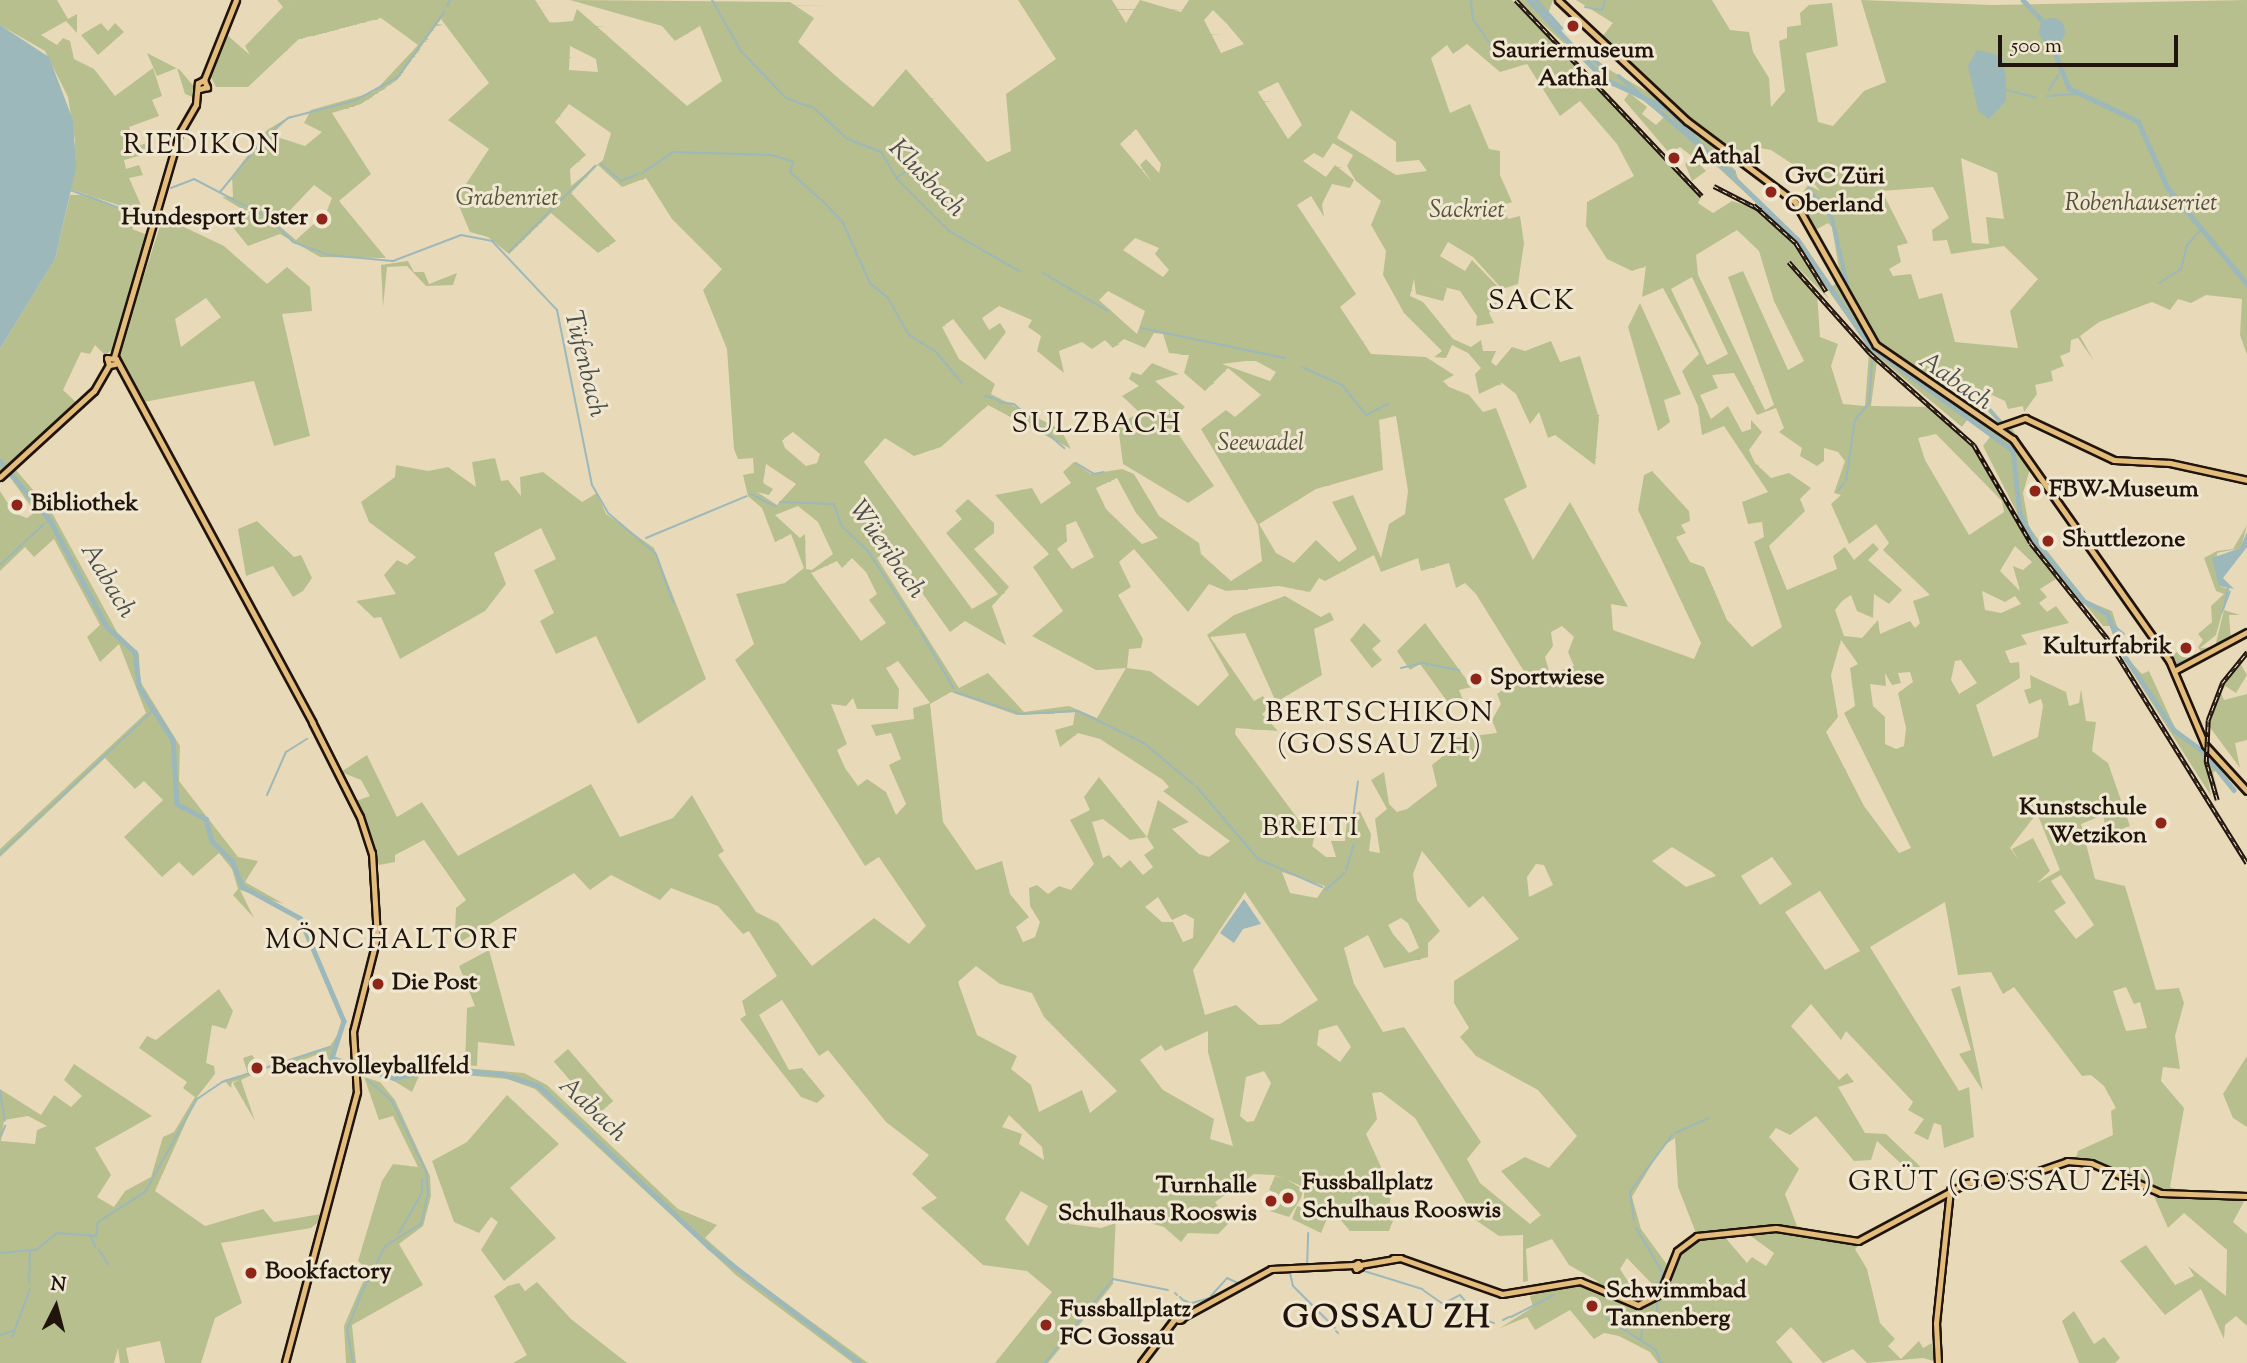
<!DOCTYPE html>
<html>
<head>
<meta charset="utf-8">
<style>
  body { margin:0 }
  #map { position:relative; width:2247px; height:1363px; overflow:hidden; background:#e8dab8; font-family:"Sorts Mill Goudy",serif }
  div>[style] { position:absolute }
  .green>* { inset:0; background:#b8bf8e; transform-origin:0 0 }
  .water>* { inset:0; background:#9cb8ba }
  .round { border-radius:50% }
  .stream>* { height:2px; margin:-1px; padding:0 1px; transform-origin:1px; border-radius:1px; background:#9cb8ba }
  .canal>* { height:3.5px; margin:-1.75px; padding:0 1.75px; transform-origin:1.75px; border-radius:1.75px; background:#9cb8ba }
  .river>* { height:4.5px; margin:-2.25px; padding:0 2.25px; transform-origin:2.25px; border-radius:2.25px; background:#9cb8ba }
  .roads { filter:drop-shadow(2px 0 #20140d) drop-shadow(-2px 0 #20140d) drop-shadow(0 2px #20140d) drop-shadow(0 -2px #20140d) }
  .major>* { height:5px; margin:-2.5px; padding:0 2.5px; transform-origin:2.5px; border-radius:2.5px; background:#e4bd7c }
  .major>.ring { margin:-2.5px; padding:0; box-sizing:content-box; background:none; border:5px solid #e4bd7c; border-radius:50% }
  .rail>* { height:4.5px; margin-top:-2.25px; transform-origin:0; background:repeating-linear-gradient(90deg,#f0e7d1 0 5px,#20140d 0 10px); box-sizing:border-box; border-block:2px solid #20140d }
  .dots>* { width:19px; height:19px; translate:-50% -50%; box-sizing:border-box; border:4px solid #f0e7d1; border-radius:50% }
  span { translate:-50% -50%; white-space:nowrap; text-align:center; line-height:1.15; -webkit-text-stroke:6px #f0e7d1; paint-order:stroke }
  .poi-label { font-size:24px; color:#20140d; font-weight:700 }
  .left { translate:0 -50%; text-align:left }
  .right { translate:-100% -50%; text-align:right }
  .park-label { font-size:24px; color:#55503a; font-style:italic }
  .water-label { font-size:26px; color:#4b4d4a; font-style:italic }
  .neighbourhood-label { font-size:26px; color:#20140d; letter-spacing:2px }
  .quarter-label { font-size:28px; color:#20140d; letter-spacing:2px }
  .district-label { font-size:32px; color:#20140d; font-weight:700; letter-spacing:2px }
  .north { position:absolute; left:21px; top:1272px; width:70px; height:70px; -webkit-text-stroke:5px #f0e7d1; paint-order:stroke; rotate:6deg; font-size:19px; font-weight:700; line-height:28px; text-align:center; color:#20140d }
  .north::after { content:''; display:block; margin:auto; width:24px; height:32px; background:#20140d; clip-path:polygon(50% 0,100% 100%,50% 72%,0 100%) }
  .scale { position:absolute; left:1998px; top:35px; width:180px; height:32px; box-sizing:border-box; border:4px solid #20140d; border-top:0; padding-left:9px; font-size:21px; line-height:24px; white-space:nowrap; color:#20140d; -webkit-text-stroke:5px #f0e7d1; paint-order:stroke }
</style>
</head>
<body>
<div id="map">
  <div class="green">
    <i style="clip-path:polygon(0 0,57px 0,68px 19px,77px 14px,77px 33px,66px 21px,41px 35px,57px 45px,63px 38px,70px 41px,74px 59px,94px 69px,115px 96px,153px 68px,162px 96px,152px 100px,159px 116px,129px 127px,135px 147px,150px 142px,153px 152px,124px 160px,126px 169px,139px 165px,143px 175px,129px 178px,141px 205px,133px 210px,70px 189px,75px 140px,68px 97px,45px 51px,0 25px)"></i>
    <i style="clip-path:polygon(evenodd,277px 0,535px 0,550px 23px,573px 21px,577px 9px,687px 106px,722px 81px,700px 26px,675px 41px,662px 26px,570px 0,790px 2px,814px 18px,798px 42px,838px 78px,873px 107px,906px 69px,987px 162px,1011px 151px,1006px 94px,1056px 59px,1018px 0,1112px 0,1126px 23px,1140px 0,1181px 12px,1189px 0,1512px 0,1618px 104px,1701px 197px,1698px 203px,1713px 213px,1732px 201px,1754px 208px,1789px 238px,1829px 299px,1790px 260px,1817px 292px,1820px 337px,1838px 344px,1831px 366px,1843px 404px,1865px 406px,1869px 353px,1877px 361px,1871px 406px,1933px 407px,1948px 420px,1978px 454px,2056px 579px,2040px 589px,2047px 597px,2039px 603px,2047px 612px,2056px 606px,2069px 623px,2021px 635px,2027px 644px,2005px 651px,2010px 663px,2019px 662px,2020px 678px,1976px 705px,1993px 757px,2038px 737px,2043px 706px,2041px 699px,2029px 704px,2024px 690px,2031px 688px,2030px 675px,2066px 692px,2069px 706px,2079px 703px,2081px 689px,2086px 721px,2096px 722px,2092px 751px,2108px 763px,2130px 826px,2107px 834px,2103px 815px,2081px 824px,2095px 879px,2125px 886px,2156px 990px,2179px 988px,2184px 1003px,2175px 1036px,2180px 1069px,2163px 1067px,2161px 1081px,2184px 1108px,2170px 1187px,2189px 1194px,2247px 1196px,2233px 1222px,2247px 1234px,2247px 1326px,2236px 1316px,2225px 1325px,2224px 1339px,2201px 1289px,2165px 1315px,2120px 1261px,2146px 1245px,2175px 1285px,2194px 1276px,2188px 1266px,2226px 1296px,2227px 1250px,2184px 1213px,2168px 1228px,2153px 1194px,2075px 1160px,2078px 1151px,2113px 1135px,2111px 1111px,2116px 1108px,2104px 1086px,2091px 1075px,2082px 1076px,2014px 987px,2003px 994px,1991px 972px,1958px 975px,1945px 902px,1870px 947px,1959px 1091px,1969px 1087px,1974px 1137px,1944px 1148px,1941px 1125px,1934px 1123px,1928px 1140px,1914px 1133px,1924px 1119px,1908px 1110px,1913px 1102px,1846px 1031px,1841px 1040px,1811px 1004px,1791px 1026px,1839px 1080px,1847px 1073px,1854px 1082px,1838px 1087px,1865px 1133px,1886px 1134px,1926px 1172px,1912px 1182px,1913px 1175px,1877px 1141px,1871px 1160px,1854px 1161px,1816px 1116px,1790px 1135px,1776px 1128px,1769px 1137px,1799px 1169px,1785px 1194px,1797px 1226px,1840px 1239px,1867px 1238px,1855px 1249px,1867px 1269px,1880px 1323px,1895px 1339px,1888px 1346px,1901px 1359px,1919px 1341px,1923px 1348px,1936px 1341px,1943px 1289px,1941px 1363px,1923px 1358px,1867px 1363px,1853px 1349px,1823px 1363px,1791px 1327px,1776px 1342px,1793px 1363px,1658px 1363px,1650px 1352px,1619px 1336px,1604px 1333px,1594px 1339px,1570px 1310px,1535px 1330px,1527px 1317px,1500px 1328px,1533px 1307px,1530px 1296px,1573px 1281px,1599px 1282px,1569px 1265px,1552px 1239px,1526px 1249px,1528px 1281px,1523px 1282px,1523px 1235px,1499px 1236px,1477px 1221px,1415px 1118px,1381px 1092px,1372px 1093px,1377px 1119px,1366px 1134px,1391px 1189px,1390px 1203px,1398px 1208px,1389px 1231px,1350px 1231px,1331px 1209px,1321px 1233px,1292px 1219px,1297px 1206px,1304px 1208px,1304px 1187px,1287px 1180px,1303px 1189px,1301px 1198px,1289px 1217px,1270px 1211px,1278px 1194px,1269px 1190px,1275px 1176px,1285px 1179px,1274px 1175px,1254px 1174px,1215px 1202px,1229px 1223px,1218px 1234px,1188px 1233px,1181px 1242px,1164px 1227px,1129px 1217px,1124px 1208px,1116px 1212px,1113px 1284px,1048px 1363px,995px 1363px,1052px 1292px,1027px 1271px,983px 1265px,921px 1208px,937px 1198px,912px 1174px,929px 1155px,886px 1122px,828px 1050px,819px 1056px,782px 1000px,759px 1015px,789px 1070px,802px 1068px,825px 1096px,817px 1103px,801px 1097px,740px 1019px,746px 1015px,742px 1001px,777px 976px,749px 931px,743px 934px,718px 906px,671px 888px,660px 900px,611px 875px,590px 890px,574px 873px,462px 941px,455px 933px,456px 908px,466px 900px,424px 840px,395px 855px,395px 862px,379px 865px,356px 801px,370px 796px,361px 780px,341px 772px,367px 755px,397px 817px,422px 802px,458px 856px,591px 784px,620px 837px,673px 818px,692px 795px,724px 851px,718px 855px,756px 912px,778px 923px,812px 966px,874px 918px,909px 944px,926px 926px,879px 857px,865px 866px,735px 660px,754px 644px,736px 594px,785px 583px,804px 568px,791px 534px,775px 542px,762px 508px,748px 496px,743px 475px,754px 473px,753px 458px,738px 459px,734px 449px,727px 349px,703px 290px,722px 269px,672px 219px,646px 178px,622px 187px,598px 165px,571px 193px,616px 241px,598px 253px,551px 213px,509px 254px,488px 237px,470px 232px,456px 199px,489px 149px,448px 120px,489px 83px,441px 19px,397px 80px,361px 104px,332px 113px,371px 174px,339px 201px,386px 258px,320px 257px,280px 234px,248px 246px,231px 225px,250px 214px,222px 197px,233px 197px,232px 176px,267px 130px,292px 115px,271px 135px,305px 146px,322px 132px,304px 123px,311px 110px,374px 92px,418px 45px,381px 18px,299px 39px,248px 87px,216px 87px,210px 75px,226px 34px,250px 55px,245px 46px,283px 7px,277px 0,1213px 10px,1227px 24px,1244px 44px,1221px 53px,1204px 20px,1213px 10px,277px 0,1467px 44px,1500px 72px,1527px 64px,1560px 116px,1580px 101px,1617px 144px,1634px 176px,1587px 202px,1586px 226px,1607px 259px,1632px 271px,1646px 266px,1642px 297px,1663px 288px,1699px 354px,1682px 371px,1698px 406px,1702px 435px,1724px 426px,1768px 492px,1742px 502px,1748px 524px,1762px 522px,1764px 537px,1754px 542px,1782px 627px,1752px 647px,1727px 620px,1704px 567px,1690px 562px,1676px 537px,1686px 533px,1681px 525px,1690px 521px,1689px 511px,1652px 471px,1644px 475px,1638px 510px,1701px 643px,1694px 659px,1613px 630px,1611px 604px,1628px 607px,1570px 502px,1533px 560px,1504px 499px,1527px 487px,1496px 408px,1483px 412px,1469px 395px,1449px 387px,1443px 381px,1454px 375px,1426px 357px,1371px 354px,1340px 307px,1356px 294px,1297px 205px,1311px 196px,1324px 217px,1322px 204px,1332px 184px,1350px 188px,1354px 180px,1335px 165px,1326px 177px,1303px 161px,1314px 153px,1323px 158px,1333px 143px,1353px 155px,1347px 166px,1356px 181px,1381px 201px,1371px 225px,1386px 251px,1383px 275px,1404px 313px,1442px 351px,1434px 357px,1446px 358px,1452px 345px,1468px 353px,1481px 368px,1475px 374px,1479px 394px,1502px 383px,1516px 394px,1530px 424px,1539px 412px,1548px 438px,1555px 435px,1595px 465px,1599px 418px,1580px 356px,1560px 362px,1551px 341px,1525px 351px,1512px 347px,1496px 366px,1491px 362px,1496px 351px,1483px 351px,1481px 340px,1471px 347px,1453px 339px,1423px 302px,1410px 296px,1414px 279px,1416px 294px,1443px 301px,1447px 288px,1436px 285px,1460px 291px,1477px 316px,1476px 326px,1494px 323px,1489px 313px,1505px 294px,1472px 260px,1465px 271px,1440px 256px,1448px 242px,1473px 257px,1502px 289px,1518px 284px,1524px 243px,1520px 216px,1508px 219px,1503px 205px,1512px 202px,1500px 175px,1500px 151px,1489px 149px,1470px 104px,1450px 113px,1431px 58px,1447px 45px,1453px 54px,1467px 44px,277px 0,570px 46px,596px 59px,598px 72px,569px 70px,570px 46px,277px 0,1278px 82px,1302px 125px,1288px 139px,1258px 92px,1278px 82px,277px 0,569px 104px,611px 133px,603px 160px,571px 186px,570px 169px,586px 155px,555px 122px,569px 104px,277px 0,1351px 110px,1396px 142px,1396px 162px,1419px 160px,1427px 171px,1396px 175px,1337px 138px,1351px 110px,277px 0,1136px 129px,1161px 164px,1159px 173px,1146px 159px,1140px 165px,1152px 182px,1120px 144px,1136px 129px,277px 0,314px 185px,332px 198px,326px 213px,296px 240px,277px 224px,314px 185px,277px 0,1737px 230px,1759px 251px,1774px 301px,1804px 361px,1788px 370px,1743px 271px,1728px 277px,1774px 405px,1765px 410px,1698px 275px,1696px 255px,1737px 230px,277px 0,1135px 238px,1159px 248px,1155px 254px,1169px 270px,1163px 277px,1123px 250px,1135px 238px,277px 0,1692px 277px,1728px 354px,1707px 365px,1671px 289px,1692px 277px,277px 0,1108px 291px,1145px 311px,1137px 334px,1099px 300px,1108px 291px,277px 0,999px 306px,1032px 320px,1028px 327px,1041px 336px,1037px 351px,1064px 373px,1059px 351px,1082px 342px,1092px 349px,1105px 340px,1113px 348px,1124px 339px,1145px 348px,1154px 333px,1163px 334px,1169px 353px,1189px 355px,1184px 373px,1205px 391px,1228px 368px,1261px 395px,1235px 417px,1226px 410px,1201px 429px,1258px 525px,1262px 561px,1231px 581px,1201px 554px,1199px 543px,1159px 516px,1134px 474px,1122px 469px,1091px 474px,1074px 462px,1063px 472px,1071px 483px,1041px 504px,1032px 488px,995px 495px,1049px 554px,1033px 567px,1063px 611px,1032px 636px,1096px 670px,1126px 668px,1097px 718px,1069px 706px,1024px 712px,988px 673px,959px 688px,877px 558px,890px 548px,950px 632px,965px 621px,1006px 645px,992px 606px,1009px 587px,974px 549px,994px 533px,994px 523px,968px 499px,955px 511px,962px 519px,946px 533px,998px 594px,972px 609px,864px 462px,885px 438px,914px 456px,941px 447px,988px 405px,1071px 449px,1061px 430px,991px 394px,995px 384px,959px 359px,942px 327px,953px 319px,985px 360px,1006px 332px,1000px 323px,989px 330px,982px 318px,999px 306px,277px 0,1246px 361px,1256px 361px,1276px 372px,1270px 381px,1222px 364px,1246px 361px,277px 0,1734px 373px,1757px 415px,1776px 408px,1784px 428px,1779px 432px,1802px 448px,1800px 456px,1817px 466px,1824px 461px,1824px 448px,1838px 452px,1845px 461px,1834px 493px,1841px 495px,1831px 504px,1849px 544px,1876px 524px,1889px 543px,1883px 550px,1930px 595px,1913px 601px,1920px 623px,1915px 628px,1910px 621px,1880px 634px,1878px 620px,1862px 638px,1844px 636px,1835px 610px,1842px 601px,1851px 595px,1857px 611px,1873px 618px,1874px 594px,1889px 604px,1902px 590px,1868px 560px,1879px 549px,1873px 543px,1854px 560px,1845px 547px,1833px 556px,1837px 569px,1787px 590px,1769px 546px,1805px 511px,1800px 499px,1811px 488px,1789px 473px,1771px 478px,1755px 463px,1749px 450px,1762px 432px,1751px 420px,1751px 429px,1742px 432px,1728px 406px,1711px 419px,1700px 395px,1718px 388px,1712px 375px,1734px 373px,277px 0,1396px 416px,1408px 491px,1405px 514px,1389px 524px,1381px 558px,1353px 495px,1332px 502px,1357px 549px,1339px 562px,1316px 540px,1294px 563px,1276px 553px,1259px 524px,1316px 489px,1383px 470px,1379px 420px,1396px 416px,277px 0,793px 432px,820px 454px,817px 463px,806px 466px,785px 448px,782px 440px,793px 432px,277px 0,1936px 434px,2002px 501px,2004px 512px,1969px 535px,1925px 460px,1918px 438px,1936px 434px,277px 0,766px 464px,796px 484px,777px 505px,757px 492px,769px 495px,773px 489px,763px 483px,766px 464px,277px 0,1117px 478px,1136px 513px,1158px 538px,1142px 544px,1106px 509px,1096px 488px,1117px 478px,277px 0,798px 506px,818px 522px,833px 554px,812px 570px,806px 569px,805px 534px,800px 538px,775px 515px,798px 506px,277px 0,1076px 521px,1094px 557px,1072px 569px,1057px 549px,1067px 541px,1066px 525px,1076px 521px,277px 0,2015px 546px,2032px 562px,2023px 570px,2013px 566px,2020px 591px,2000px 571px,2015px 546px,277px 0,1134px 549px,1188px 612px,1209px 584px,1226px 591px,1279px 586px,1310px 592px,1319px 578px,1325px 581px,1374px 555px,1381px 572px,1418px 558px,1421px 571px,1449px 563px,1456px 588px,1465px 583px,1476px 594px,1525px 673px,1497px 694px,1501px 704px,1492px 720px,1497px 733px,1449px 739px,1453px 748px,1432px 765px,1437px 786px,1407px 809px,1397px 812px,1389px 804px,1384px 772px,1371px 780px,1387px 809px,1375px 819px,1380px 853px,1369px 851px,1371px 834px,1360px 811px,1347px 820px,1345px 841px,1331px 841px,1336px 857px,1326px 857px,1312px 846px,1317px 828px,1309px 834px,1235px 734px,1236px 728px,1278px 731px,1262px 714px,1271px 706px,1263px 696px,1254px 701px,1210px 637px,1245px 633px,1276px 702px,1322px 675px,1314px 629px,1334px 620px,1330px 612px,1321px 617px,1285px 596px,1234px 615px,1207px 635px,1229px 675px,1198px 706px,1150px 671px,1127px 668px,1129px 649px,1141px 648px,1143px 639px,1118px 595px,1131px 587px,1119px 562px,1134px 549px,277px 0,852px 558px,866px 572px,877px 594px,869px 600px,886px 623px,861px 641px,811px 573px,837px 561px,842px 568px,852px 558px,277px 0,1982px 591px,2005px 602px,2015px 596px,2021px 604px,2001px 613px,1985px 610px,1982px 591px,277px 0,1562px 626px,1574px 637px,1568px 652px,1574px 666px,1550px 674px,1545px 657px,1553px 646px,1551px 632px,1562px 626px,277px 0,1841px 640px,1858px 664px,1850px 668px,1855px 706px,1844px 713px,1911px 848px,1899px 853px,1864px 806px,1826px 732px,1838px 717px,1831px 675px,1841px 640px,277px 0,1961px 660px,1977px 683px,1959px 694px,1951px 680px,1955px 661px,1961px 660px,277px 0,898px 661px,930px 703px,913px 708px,914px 719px,871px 725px,876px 736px,891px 733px,901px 759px,889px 765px,906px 804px,896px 815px,886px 792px,867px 779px,858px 786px,845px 768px,837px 750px,847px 744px,831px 704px,846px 706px,853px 698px,857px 709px,898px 709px,899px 689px,886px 668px,898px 661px,277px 0,1910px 672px,1913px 682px,1898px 693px,1906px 728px,1904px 746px,1896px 749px,1885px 744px,1885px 717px,1873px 706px,1870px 684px,1886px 686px,1885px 673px,1892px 685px,1901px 683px,1898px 673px,1910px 672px,277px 0,951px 692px,1017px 715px,1075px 712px,1073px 725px,1055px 730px,1060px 747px,1078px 733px,1100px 739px,1163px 780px,1169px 787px,1163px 791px,1230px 841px,1209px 857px,1199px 854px,1172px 829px,1189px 822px,1158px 800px,1147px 837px,1099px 777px,1084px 797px,1090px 810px,1070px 820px,1094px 864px,1071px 890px,1059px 886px,1048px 894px,1037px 885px,1029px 888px,1030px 906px,1040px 922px,1035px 937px,1023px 942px,1016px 927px,1029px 917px,1010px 894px,1002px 861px,976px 870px,943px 822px,930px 704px,951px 692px,277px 0,2037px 813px,2060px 870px,2037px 883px,2050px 871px,2033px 838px,2012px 849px,2018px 859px,2010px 848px,2037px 813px,277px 0,1103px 819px,1130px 840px,1147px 837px,1154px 848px,1144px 855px,1153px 867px,1143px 875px,1130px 860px,1121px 868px,1109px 855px,1103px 858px,1092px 822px,1103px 819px,277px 0,1672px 847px,1712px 872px,1716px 876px,1686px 887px,1652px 861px,1672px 847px,277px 0,1422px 851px,1469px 908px,1483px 896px,1519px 939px,1454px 981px,1454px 1003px,1469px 1028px,1460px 1037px,1476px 1056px,1538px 1090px,1577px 1136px,1549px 1168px,1525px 1157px,1501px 1171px,1541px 1215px,1530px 1224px,1480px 1183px,1467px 1159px,1481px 1142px,1404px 1027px,1383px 1032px,1354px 984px,1344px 948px,1368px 935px,1384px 968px,1428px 957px,1428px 943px,1440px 931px,1417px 900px,1413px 874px,1422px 851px,277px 0,1772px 857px,1792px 884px,1760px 905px,1741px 876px,1772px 857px,277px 0,1536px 864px,1544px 865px,1553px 885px,1529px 897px,1527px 877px,1536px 864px,277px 0,1282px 872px,1325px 886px,1317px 898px,1290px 893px,1282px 872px,277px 0,2061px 875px,2094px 925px,2076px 939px,2054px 911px,2066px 903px,2051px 881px,2061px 875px,277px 0,1820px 891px,1860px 951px,1825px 970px,1785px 912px,1820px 891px,277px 0,1245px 892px,1318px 1000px,1280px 1024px,1259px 1025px,1236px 1005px,1205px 1015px,1193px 970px,1245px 892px,277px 0,1158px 897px,1172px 920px,1185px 914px,1194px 919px,1193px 938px,1183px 942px,1173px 922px,1162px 922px,1145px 907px,1158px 897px,277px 0,1401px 918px,1408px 923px,1419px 948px,1409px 953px,1393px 934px,1388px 925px,1401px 918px,277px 0,976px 966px,1000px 984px,1032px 993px,1044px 1017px,1117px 1091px,1090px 1113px,1082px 1090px,1039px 1112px,1031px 1085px,1011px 1069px,1017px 1056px,977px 1035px,958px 982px,976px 966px,277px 0,2126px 987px,2134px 1004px,2140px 1002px,2147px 1028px,2126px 1031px,2113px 991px,2126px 987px,277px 0,1337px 1025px,1351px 1047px,1340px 1062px,1317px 1045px,1319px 1030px,1337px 1025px,277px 0,1208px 1031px,1208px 1052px,1233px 1146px,1210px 1139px,1214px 1119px,1163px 1090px,1140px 1060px,1161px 1045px,1165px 1051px,1208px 1031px,277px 0,1264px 1071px,1271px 1083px,1254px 1121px,1247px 1122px,1240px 1116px,1246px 1077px,1264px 1071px,277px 0,1009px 1115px,1042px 1147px,1044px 1160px,1019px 1144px,1022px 1134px,1002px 1127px,1009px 1115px,277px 0,1675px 1138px,1678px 1187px,1696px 1233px,1678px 1246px,1668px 1266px,1641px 1229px,1632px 1197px,1662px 1147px,1675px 1138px,277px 0,1021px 1191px,1048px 1206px,1028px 1246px,1005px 1219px,1021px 1191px,277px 0,1071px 1206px,1096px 1208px,1116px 1223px,1101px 1228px,1069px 1224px,1071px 1206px,277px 0,1744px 1231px,1774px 1253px,1766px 1266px,1752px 1257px,1747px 1263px,1723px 1235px,1744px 1231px,277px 0,1627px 1258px,1652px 1284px,1638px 1297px,1620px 1269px,1627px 1258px)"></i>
    <i style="clip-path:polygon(evenodd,1517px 0,1553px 0,1547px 17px,1575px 50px,1648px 92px,1705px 138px,1735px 170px,1742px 189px,1801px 240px,1832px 286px,1841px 281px,1832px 227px,1828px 223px,1812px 232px,1803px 217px,1819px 208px,1803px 192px,1808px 185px,1820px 191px,1806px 173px,1771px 150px,1760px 148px,1754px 159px,1708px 137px,1601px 38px,1613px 23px,1576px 0,1712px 0,1730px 30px,1749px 32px,1753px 52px,1769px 78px,1771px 107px,1785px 91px,1779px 41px,1787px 38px,1787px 27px,1801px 25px,1800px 13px,1809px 5px,1832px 3px,1838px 46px,1806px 53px,1818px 122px,1833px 126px,1864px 91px,1886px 82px,1861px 0,1991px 5px,2247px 0,2247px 355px,2240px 335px,2242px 299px,2206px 295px,2191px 303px,2178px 299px,2170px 310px,2152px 302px,2099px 322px,2080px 336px,2094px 361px,2078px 338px,2071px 340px,2070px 352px,2060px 356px,2064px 366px,2051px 371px,2053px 381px,2035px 385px,2037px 394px,2024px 412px,2023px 406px,2008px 409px,2005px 401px,1936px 369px,1931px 376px,1998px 427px,2005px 420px,2012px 428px,2031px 465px,2023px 493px,2029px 527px,2085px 600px,2112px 611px,2128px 659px,2142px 674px,2149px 671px,2175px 728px,2222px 765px,2213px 773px,2218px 792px,2206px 766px,2211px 796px,2117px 648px,2110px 626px,2103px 626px,2030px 538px,1983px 446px,1990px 437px,1985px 429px,1969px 417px,1962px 427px,1871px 351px,1785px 229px,1701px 152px,1695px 159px,1706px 171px,1692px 181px,1685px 164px,1693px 157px,1680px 147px,1670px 154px,1624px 100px,1629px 93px,1647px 107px,1642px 114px,1656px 125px,1664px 117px,1635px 94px,1609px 85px,1517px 0,2002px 56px,2006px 101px,1973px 91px,1972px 62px,2002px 56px,1517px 0,1961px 158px,1997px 173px,2004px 219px,1986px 217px,1989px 244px,1972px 243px,1961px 158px,1517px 0,1933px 187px,1949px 218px,1932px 230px,1933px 241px,1947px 240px,1951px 254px,2004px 246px,2038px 279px,2010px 311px,2018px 348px,1955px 342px,1942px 293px,1919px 299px,1911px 274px,1893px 276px,1889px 269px,1901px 262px,1897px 246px,1908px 243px,1882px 191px,1933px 187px)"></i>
    <i style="clip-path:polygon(101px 23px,108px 31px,115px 23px,124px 32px,98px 55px,81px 35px)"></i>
    <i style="clip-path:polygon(147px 53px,180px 70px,195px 88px,195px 98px,185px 94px,177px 68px,157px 76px)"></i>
    <i style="clip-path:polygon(70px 195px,89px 195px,137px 215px,143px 219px,132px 229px,150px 236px,112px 350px,105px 355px,95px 345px,90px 354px,81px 352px,63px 390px,77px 403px,10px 463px,51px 511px,117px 632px,139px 654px,140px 681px,180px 746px,179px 781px,238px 857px,258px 861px,245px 882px,284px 904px,240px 890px,254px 918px,233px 895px,238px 889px,232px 869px,219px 853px,193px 876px,179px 862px,162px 877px,124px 837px,163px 800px,144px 781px,135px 789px,105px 758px,0 857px,0 849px,146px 713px,119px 644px,100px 662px,87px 637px,100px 625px,54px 539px,34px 557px,25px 547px,0 571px,0 491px,14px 513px,27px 518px,35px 512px,4px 469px,0 472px,0 349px,55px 259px)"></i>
    <i style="clip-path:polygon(evenodd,163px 217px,224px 246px,267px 284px,287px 267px,310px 287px,312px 311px,282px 314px,310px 436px,274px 446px,254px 381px,144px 402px,117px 358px,163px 217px,206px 298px,221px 317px,181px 347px,175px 319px,206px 298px)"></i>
    <i style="clip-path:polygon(408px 261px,414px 272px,424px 272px,429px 284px,457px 273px,453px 285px,426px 286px,407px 266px,387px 267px,383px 307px,381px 265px)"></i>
    <i style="clip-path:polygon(1640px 303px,1681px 394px,1664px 400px,1670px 422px,1658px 431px,1628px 327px)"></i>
    <i style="clip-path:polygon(1152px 363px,1179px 374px,1155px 381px,1185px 407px,1170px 422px,1214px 486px,1188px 503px,1123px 464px,1118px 426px,1139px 412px,1122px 396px,1139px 386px,1129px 379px,1132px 372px,1141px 375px)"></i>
    <i style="clip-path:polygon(495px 458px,501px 481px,508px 480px,521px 496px,520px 477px,543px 472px,582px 502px,597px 493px,606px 514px,654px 548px,706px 679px,638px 724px,596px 636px,556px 654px,540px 621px,554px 613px,534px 570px,556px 559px,541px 528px,494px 553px,506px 584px,485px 611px,400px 659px,381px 617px,374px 618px,356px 601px,396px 594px,384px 575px,397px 560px,407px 565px,416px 557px,369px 522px,361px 502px,395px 477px,396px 465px,428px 471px,448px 467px,476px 487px,472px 462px)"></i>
    <i style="clip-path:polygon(257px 521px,294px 557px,301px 555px,312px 578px,303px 591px,293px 597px,273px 566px,246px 576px,238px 529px)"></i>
    <i style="clip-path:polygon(2247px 525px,2241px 548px,2217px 553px,2219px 586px,2229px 589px,2216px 635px,2200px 648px,2215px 647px,2224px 610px,2240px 615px,2229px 615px,2231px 640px,2176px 667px,2169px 658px,2178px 651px,2185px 657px,2201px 652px,2198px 647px,2203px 640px,2198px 634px,2212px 622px,2211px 606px,2224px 594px,2216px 591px,2204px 558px,2217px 551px,2233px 549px)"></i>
    <i style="clip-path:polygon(1364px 623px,1381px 641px,1372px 649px,1382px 660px,1372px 668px,1350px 640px)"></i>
    <i style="clip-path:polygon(1425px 623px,1472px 687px,1459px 690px,1464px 702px,1449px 704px,1420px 664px,1410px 670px,1397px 651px)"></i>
    <i style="clip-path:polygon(2240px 663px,2247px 675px,2236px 693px,2225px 686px,2221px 693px,2224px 700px,2247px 694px,2247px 740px,2235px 743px,2240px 768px,2209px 726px,2221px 690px)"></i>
    <i style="clip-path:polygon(489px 950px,515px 1046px,478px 1042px,477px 1066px,465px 1065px,467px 1008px,475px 1006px,459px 966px)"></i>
    <i style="clip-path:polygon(1960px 986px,1969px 1026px,1983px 1091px,1959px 1054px,1971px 1050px,1951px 989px)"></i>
    <i style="clip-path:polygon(evenodd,219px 989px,233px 1011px,226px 1029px,212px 1025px,206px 1063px,214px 1066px,215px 1074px,197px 1097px,155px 1191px,205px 1226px,263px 1209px,274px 1222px,321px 1214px,320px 1221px,311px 1228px,221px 1243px,242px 1303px,215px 1318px,201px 1363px,165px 1363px,160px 1341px,126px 1348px,129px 1363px,120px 1363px,118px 1348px,114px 1363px,0 1363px,0 1089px,41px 1115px,54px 1095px,71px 1107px,82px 1096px,64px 1080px,74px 1064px,152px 1116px,95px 1148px,111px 1175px,97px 1197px,114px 1207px,125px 1191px,151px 1177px,163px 1137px,174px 1132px,195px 1097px,183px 1088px,187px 1082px,139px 1048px,147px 1036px,156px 1040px,219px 989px,28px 1116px,47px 1126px,37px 1130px,35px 1144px,1px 1141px,4px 1120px,28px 1116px)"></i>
    <i style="clip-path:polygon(338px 1034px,334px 1056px,356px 1070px,340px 1065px,333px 1075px,326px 1051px,283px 1068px,282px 1062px,330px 1046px)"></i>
    <i style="left:568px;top:1049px;width:69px;height:19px;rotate:49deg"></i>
    <i style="clip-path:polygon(252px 1055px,261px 1069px,277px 1064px,241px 1080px,255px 1121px,233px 1083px,239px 1080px,232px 1082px,231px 1088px,224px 1080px,248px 1074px,243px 1058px)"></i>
    <i style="clip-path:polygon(2247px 1056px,2247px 1127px,2233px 1118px,2223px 1094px)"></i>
    <i style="clip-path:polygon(439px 1066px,524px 1073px,547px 1085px,678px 1209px,717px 1225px,705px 1238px,744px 1272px,868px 1363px,853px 1363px,737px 1276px,535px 1089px,507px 1079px,430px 1072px,419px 1076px,412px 1092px,394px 1081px,412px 1068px)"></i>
    <i style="clip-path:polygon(364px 1077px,380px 1082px,395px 1100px,430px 1176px,431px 1196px,423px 1226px,399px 1244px,423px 1285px,352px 1325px,356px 1363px,346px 1363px,344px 1326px,368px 1270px,358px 1261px,382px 1181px,393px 1164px,418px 1167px,393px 1116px,379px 1120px)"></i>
    <i style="clip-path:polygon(507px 1095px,559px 1144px,510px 1188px,556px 1238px,504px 1281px,481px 1250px,498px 1222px,491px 1217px,479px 1233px,454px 1222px,432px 1161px,467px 1142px)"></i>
    <i style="clip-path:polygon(537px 1282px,571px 1319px,627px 1363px,513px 1363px,527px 1355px,494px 1296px,508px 1286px,519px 1283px,525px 1291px)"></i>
    <i style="clip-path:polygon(2074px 1311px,2094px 1344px,2104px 1337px,2120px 1358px,2115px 1363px,2079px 1363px,2062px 1321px)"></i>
  </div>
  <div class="water">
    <i class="round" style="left:2039px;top:18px;width:26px;height:26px"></i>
    <i style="clip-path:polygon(0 25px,49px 57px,73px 120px,76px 168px,55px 259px,0 349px)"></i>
    <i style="clip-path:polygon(1977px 50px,2002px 56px,2006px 79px,2006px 101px,1989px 119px,1978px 111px,1968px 66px)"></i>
    <i style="clip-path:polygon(2247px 532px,2247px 547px,2223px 578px,2234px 589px,2219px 586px,2212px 558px,2240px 548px)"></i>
    <i style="clip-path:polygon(1244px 899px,1261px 924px,1243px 929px,1234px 943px,1220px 933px)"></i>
  </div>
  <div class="stream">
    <i style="left:712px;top:0;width:59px;rotate:60.4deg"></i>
    <i style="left:741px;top:51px;width:65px;rotate:46.2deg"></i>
    <i style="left:786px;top:98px;width:27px;rotate:20deg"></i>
    <i style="left:1471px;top:0;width:19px;rotate:84deg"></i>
    <i style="left:1473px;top:19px;width:34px;rotate:56deg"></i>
    <i style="left:447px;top:6px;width:7px;rotate:-63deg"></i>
    <i style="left:1585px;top:7px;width:17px;rotate:10deg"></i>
    <i style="left:1602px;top:10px;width:10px;rotate:-73deg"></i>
    <i style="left:2007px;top:90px;width:30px;rotate:15deg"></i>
    <i style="left:2049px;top:90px;width:19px;rotate:-58deg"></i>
    <i style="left:2047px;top:96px;width:31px;rotate:-4deg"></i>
    <i style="left:358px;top:99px;width:46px;rotate:-28.8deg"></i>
    <i style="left:398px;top:77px;width:80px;rotate:-54.7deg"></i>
    <i style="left:813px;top:107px;width:45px;rotate:43.2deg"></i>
    <i style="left:846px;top:138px;width:38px;rotate:22deg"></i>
    <i style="left:881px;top:152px;width:31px;rotate:59deg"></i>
    <i style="left:897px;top:179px;width:74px;rotate:45deg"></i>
    <i style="left:949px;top:231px;width:81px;rotate:29.7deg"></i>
    <i style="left:270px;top:132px;width:23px;rotate:-38deg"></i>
    <i style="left:288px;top:118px;width:71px;rotate:-14.6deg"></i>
    <i style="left:601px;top:164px;width:26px;rotate:40deg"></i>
    <i style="left:621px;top:181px;width:18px;rotate:-22deg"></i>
    <i style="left:642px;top:173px;width:37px;rotate:-34deg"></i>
    <i style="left:673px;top:152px;width:99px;rotate:1.7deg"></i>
    <i style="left:772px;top:155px;width:22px;rotate:18deg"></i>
    <i style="left:793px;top:162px;width:10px;rotate:107deg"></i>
    <i style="left:790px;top:172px;width:39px;rotate:42deg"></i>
    <i style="left:896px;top:178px;width:20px;rotate:-33deg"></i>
    <i style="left:171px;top:188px;width:25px;rotate:-21deg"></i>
    <i style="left:194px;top:179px;width:85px;rotate:27.5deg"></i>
    <i style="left:269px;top:218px;width:34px;rotate:45deg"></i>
    <i style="left:293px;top:242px;width:37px;rotate:20deg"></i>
    <i style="left:328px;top:255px;width:65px;rotate:5.3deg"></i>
    <i style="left:393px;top:261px;width:73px;rotate:-20.9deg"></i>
    <i style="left:461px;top:235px;width:32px;rotate:11deg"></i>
    <i style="left:492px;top:241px;width:95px;rotate:46.7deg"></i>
    <i style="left:557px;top:310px;width:178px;rotate:78.7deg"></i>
    <i style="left:592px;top:485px;width:32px;rotate:60deg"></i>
    <i style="left:608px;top:513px;width:63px;rotate:40.5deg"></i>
    <i style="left:656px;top:554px;width:51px;rotate:70.5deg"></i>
    <i style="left:70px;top:190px;width:73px;rotate:19.9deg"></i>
    <i style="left:139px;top:215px;width:16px;rotate:-15deg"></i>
    <i style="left:220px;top:192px;width:75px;rotate:-50.4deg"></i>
    <i style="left:821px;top:199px;width:33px;rotate:47deg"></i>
    <i style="left:843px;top:223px;width:66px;rotate:65.8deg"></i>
    <i style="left:870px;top:283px;width:23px;rotate:40deg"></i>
    <i style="left:888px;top:298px;width:43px;rotate:60.4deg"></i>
    <i style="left:909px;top:335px;width:32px;rotate:32deg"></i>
    <i style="left:936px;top:352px;width:40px;rotate:50deg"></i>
    <i style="left:509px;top:252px;width:122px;rotate:-45deg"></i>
    <i style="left:1043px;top:273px;width:75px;rotate:30.3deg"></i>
    <i style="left:2159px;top:283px;width:26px;rotate:-32deg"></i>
    <i style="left:2181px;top:269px;width:25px;rotate:-76deg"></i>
    <i style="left:2187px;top:245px;width:24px;rotate:-48deg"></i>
    <i style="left:1141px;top:328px;width:147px;rotate:11.8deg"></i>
    <i style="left:1302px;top:367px;width:44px;rotate:24.2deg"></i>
    <i style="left:1342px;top:385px;width:38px;rotate:51deg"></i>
    <i style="left:1366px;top:415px;width:25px;rotate:-27deg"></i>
    <i style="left:985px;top:396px;width:14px;rotate:17deg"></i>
    <i style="left:999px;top:402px;width:15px;rotate:8deg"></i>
    <i style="left:1014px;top:404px;width:67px;rotate:41.3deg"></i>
    <i style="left:1076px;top:463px;width:21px;rotate:31deg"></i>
    <i style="left:1094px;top:474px;width:10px;rotate:-11deg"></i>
    <i style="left:1846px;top:480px;width:61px;rotate:-81.5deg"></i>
    <i style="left:1855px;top:420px;width:22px;rotate:-51deg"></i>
    <i style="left:1869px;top:403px;width:42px;rotate:-85.9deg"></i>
    <i style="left:1838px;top:491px;width:10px;rotate:-53deg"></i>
    <i style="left:751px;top:494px;width:28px;rotate:27deg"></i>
    <i style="left:780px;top:502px;width:54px;rotate:2.1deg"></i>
    <i style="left:834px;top:504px;width:22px;rotate:72deg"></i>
    <i style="left:841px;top:525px;width:37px;rotate:44deg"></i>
    <i style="left:868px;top:551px;width:90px;rotate:57.2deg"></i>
    <i style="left:47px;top:522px;width:4px;rotate:-34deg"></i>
    <i style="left:646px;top:538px;width:109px;rotate:-22.6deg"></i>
    <i style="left:0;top:565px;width:60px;rotate:-43deg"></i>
    <i style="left:2224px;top:607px;width:19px;rotate:-78deg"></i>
    <i style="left:2222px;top:612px;width:22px;rotate:-69deg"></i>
    <i style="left:2111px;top:623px;width:17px;rotate:40deg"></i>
    <i style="left:920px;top:631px;width:67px;rotate:59.6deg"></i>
    <i style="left:2133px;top:642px;width:11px;rotate:34deg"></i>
    <i style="left:2120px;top:643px;width:6px;rotate:9deg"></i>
    <i style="left:2135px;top:646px;width:9px;rotate:21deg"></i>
    <i style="left:1401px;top:668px;width:22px;rotate:-13deg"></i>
    <i style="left:1422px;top:663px;width:38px;rotate:11deg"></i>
    <i style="left:955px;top:692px;width:70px;rotate:18.4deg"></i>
    <i style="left:1021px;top:714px;width:57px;rotate:-3deg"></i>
    <i style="left:1078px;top:711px;width:73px;rotate:25.9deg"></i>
    <i style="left:1144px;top:743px;width:64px;rotate:39.9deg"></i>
    <i style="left:1196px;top:786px;width:96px;rotate:49.7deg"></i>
    <i style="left:1258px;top:859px;width:70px;rotate:23.6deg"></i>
    <i style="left:267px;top:795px;width:47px;rotate:-66.2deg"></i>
    <i style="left:286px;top:752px;width:25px;rotate:-32deg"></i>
    <i style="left:1352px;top:826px;width:45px;rotate:-82.4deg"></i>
    <i style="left:0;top:854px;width:207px;rotate:-43.2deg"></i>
    <i style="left:1346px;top:870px;width:27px;rotate:-73deg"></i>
    <i style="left:1326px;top:890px;width:25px;rotate:-43deg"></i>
    <i style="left:362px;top:1068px;width:8px;rotate:67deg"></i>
    <i style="left:0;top:1091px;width:30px;rotate:81deg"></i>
    <i style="left:1675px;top:1133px;width:36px;rotate:-24deg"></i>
    <i style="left:1px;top:1136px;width:11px;rotate:-68deg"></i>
    <i style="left:1634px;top:1220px;width:28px;rotate:-98deg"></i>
    <i style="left:1630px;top:1192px;width:71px;rotate:-53.6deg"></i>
    <i style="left:1636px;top:1228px;width:52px;rotate:59deg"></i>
    <i style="left:1663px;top:1273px;width:11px;rotate:112deg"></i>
    <i style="left:399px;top:1233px;width:46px;rotate:-60.1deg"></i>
    <i style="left:422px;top:1193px;width:14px;rotate:-90deg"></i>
    <i style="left:90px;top:1235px;width:14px;rotate:65deg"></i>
    <i style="left:99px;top:1250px;width:17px;rotate:57deg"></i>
    <i style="left:0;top:1253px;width:36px;rotate:-5deg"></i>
    <i style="left:36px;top:1250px;width:27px;rotate:-39deg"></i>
    <i style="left:57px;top:1233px;width:39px;rotate:4deg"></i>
    <i style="left:96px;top:1236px;width:14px;rotate:-82deg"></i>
    <i style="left:98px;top:1222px;width:56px;rotate:-32.6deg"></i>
    <i style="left:145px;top:1192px;width:107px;rotate:-60.8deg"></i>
    <i style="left:197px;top:1099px;width:30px;rotate:-34deg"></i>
    <i style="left:222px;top:1082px;width:114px;rotate:-18deg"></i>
    <i style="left:1307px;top:1267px;width:34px;rotate:-88deg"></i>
    <i style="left:1324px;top:1270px;width:14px;rotate:-8deg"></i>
    <i style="left:1364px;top:1271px;width:61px;rotate:17.2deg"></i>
    <i style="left:1285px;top:1272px;width:3px;rotate:18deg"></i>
    <i style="left:1290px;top:1273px;width:13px;rotate:77deg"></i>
    <i style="left:1293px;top:1286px;width:59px;rotate:45deg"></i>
    <i style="left:29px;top:1282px;width:32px;rotate:-88deg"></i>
    <i style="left:1423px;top:1290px;width:24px;rotate:35deg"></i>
    <i style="left:1443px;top:1304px;width:19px;rotate:-28deg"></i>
    <i style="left:1460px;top:1295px;width:30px;rotate:49deg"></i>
    <i style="left:1480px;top:1318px;width:15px;rotate:20deg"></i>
    <i style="left:1175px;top:1293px;width:3px;rotate:45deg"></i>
    <i style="left:1211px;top:1296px;width:24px;rotate:-48deg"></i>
    <i style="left:1227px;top:1278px;width:14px;rotate:25deg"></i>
    <i style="left:1180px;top:1297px;width:3px;rotate:45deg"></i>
    <i style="left:1183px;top:1300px;width:8px;rotate:23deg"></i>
    <i style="left:1192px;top:1303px;width:18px;rotate:-16deg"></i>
    <i style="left:1657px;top:1303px;width:13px;rotate:90deg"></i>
    <i style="left:1511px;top:1317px;width:48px;rotate:-27.1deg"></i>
    <i style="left:1606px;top:1318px;width:59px;rotate:32.6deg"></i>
    <i style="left:1656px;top:1350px;width:14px;rotate:69deg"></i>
    <i style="left:1503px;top:1320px;width:7px;rotate:-27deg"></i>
    <i style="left:1643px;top:1328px;width:9px;rotate:-21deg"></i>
    <i style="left:1336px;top:1331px;width:3px;rotate:45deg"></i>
    <i style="left:0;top:1335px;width:13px;rotate:-18deg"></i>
    <i style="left:12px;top:1337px;width:51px;rotate:-69.4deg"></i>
    <i style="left:1641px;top:1339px;width:9px;rotate:-84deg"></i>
    <i style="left:353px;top:1363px;width:34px;rotate:-100deg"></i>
    <i style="left:347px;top:1330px;width:41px;rotate:-68.5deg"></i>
    <i style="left:362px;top:1292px;width:51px;rotate:-63.4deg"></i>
    <i style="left:385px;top:1246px;width:42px;rotate:-31.4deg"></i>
    <i style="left:421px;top:1224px;width:32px;rotate:-77deg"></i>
    <i style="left:428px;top:1193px;width:22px;rotate:-95deg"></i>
    <i style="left:426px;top:1171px;width:78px;rotate:-115.9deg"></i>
    <i style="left:392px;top:1101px;width:33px;rotate:-139deg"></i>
    <i style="left:1045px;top:1363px;width:108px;rotate:-51deg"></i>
    <i style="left:1113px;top:1279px;width:56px;rotate:11.3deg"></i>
  </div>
  <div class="canal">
    <i style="left:1536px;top:0;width:38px;rotate:48deg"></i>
    <i style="left:1579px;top:47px;width:31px;rotate:40deg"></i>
    <i style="left:1619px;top:76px;width:130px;rotate:40.9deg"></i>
    <i style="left:1723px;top:167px;width:12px;rotate:24deg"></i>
    <i style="left:1809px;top:189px;width:36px;rotate:51deg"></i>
    <i style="left:1832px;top:217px;width:80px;rotate:77deg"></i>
    <i style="left:1896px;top:356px;width:57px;rotate:32.9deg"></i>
    <i style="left:1990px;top:410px;width:38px;rotate:48deg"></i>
    <i style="left:2013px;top:450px;width:4px;rotate:-76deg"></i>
  </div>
  <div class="river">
    <i style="left:1529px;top:0;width:108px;rotate:46.5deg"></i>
    <i style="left:1603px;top:78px;width:72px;rotate:25.5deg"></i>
    <i style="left:1668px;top:109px;width:74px;rotate:47.2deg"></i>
    <i style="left:2023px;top:0;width:34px;rotate:47deg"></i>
    <i style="left:2050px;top:40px;width:52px;rotate:68.4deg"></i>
    <i style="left:2069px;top:88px;width:76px;rotate:25.6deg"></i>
    <i style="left:2138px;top:121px;width:73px;rotate:65.9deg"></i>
    <i style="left:2168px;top:188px;width:124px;rotate:50.5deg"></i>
    <i style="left:1722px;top:166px;width:105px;rotate:44.2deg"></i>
    <i style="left:1797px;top:239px;width:131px;rotate:55.6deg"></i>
    <i style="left:1871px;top:347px;width:175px;rotate:36deg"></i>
    <i style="left:2013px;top:450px;width:64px;rotate:83.8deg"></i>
    <i style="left:2020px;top:514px;width:26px;rotate:62deg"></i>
    <i style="left:2032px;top:537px;width:82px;rotate:50.9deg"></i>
    <i style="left:2084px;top:601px;width:26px;rotate:28deg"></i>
    <i style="left:2107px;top:613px;width:49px;rotate:67.1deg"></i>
    <i style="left:2126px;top:658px;width:87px;rotate:56.3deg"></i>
    <i style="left:2174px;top:730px;width:34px;rotate:36deg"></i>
    <i style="left:2202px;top:750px;width:51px;rotate:51.3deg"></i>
    <i style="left:0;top:461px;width:77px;rotate:49.7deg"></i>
    <i style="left:50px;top:520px;width:121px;rotate:62deg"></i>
    <i style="left:107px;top:627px;width:38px;rotate:42deg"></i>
    <i style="left:135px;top:652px;width:35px;rotate:83deg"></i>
    <i style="left:139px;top:687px;width:63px;rotate:57.3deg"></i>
    <i style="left:173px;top:740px;width:64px;rotate:86.4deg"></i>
    <i style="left:177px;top:804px;width:33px;rotate:27deg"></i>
    <i style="left:206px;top:819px;width:23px;rotate:75deg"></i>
    <i style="left:212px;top:841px;width:30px;rotate:45deg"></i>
    <i style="left:233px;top:862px;width:26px;rotate:69deg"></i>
    <i style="left:242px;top:886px;width:66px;rotate:28.9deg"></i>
    <i style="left:300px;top:918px;width:112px;rotate:66.9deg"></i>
    <i style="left:344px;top:1021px;width:39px;rotate:108deg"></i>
    <i style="left:332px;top:1058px;width:65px;rotate:17.9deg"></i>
    <i style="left:394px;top:1078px;width:42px;rotate:-12.4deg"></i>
    <i style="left:435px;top:1069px;width:67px;rotate:4.3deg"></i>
    <i style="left:502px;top:1074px;width:39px;rotate:18deg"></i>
    <i style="left:539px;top:1086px;width:234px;rotate:43.4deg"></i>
    <i style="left:709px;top:1247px;width:190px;rotate:37.5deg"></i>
    <i style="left:2174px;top:665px;width:16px;rotate:-15deg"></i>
  </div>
  <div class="roads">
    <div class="major">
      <i style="left:1558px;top:0;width:177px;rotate:43.2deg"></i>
      <i style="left:1687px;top:121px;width:135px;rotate:36.9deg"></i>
      <i style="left:1795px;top:202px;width:164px;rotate:60.5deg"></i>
      <i style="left:1876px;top:345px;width:166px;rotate:34.5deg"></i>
      <i style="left:2013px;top:439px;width:271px;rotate:54.8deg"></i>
      <i style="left:2169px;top:660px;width:92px;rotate:67deg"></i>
      <i style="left:2205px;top:745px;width:62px;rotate:47.6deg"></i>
      <i style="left:204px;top:80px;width:86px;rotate:-68.2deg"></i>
      <i style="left:114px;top:357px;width:232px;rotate:-73.7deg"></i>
      <i style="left:179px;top:134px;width:34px;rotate:-60deg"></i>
      <i style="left:196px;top:104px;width:21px;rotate:-85deg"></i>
      <i style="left:198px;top:83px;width:7px;rotate:-27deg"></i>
      <i style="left:204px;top:80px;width:8px;rotate:67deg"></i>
      <i style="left:207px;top:87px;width:7px;rotate:164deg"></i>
      <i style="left:115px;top:364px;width:6px;rotate:171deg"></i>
      <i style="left:109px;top:365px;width:7px;rotate:-106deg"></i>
      <i style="left:107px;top:358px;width:9px;rotate:6deg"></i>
      <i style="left:116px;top:359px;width:413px;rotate:61.6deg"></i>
      <i style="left:312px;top:722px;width:106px;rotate:63.2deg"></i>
      <i style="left:360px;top:817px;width:38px;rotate:72deg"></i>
      <i style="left:372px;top:853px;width:84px;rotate:86.6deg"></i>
      <i style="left:377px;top:937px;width:98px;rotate:104.2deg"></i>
      <i style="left:353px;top:1032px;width:60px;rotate:86.2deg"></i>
      <i style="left:357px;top:1092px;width:280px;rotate:104.9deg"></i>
      <i style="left:1999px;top:427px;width:28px;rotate:-19deg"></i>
      <i style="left:2025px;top:418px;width:98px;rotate:25.3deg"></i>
      <i style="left:2114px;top:460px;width:56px;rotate:3.1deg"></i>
      <i style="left:2170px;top:463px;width:79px;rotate:12.4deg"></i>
      <i style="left:0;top:477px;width:127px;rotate:-42.5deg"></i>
      <i style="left:94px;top:391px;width:30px;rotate:-60deg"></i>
      <i style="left:2174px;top:671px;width:83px;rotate:-28.1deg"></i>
      <i style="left:1400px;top:1258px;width:108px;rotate:19.4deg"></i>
      <i style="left:1502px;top:1294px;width:79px;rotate:-9.5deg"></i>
      <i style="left:1580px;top:1281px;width:63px;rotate:22.5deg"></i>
      <i style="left:1638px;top:1305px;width:25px;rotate:-27deg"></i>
      <i style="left:1660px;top:1294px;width:46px;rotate:-68.4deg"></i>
      <i style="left:1677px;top:1251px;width:25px;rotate:-37deg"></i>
      <i style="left:1697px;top:1236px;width:79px;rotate:-5.8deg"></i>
      <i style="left:1776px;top:1228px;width:83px;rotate:9deg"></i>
      <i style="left:1858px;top:1241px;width:123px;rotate:-28.2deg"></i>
      <i style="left:1966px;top:1183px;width:65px;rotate:-8deg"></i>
      <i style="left:2030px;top:1174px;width:39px;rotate:-19deg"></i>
      <i style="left:2067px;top:1161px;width:24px;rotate:5deg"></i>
      <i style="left:2091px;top:1163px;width:76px;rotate:23.2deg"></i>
      <i style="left:2161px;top:1193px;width:86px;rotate:2deg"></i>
      <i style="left:1358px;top:1263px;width:4px;rotate:63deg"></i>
      <i style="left:1360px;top:1267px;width:4px;rotate:153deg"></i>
      <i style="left:1356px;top:1269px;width:4px;rotate:-117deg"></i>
      <i style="left:1354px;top:1265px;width:4px;rotate:-27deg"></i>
      <i style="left:1360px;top:1265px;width:41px;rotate:-9.9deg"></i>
      <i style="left:1400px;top:1258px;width:7px;rotate:180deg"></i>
      <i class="ring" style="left:1175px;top:1312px;width:3px;height:3px"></i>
      <i style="left:1183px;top:1317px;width:100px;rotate:-28.6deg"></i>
      <i style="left:1271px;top:1269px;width:83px;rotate:-2.8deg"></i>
      <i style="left:1141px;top:1363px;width:58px;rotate:-52.7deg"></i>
      <i style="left:1938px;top:1363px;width:40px;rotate:-92.9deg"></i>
      <i style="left:1936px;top:1323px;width:134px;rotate:-84deg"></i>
    </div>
  </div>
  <div class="rail">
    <i style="left:1516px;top:0;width:270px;rotate:46.5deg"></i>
    <i style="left:1714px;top:186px;width:53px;rotate:27.1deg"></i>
    <i style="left:1754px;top:205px;width:57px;rotate:42.1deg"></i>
    <i style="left:1796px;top:243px;width:57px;rotate:58deg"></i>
    <i style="left:1789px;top:262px;width:122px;rotate:48.3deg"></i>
    <i style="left:1870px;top:353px;width:139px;rotate:41.5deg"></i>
    <i style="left:1974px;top:445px;width:113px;rotate:59.8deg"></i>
    <i style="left:2031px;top:543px;width:122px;rotate:51.3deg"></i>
    <i style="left:2107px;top:638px;width:265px;rotate:58.1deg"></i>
    <i style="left:2217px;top:800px;width:40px;rotate:-106deg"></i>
    <i style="left:2206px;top:762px;width:42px;rotate:-87.3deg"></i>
    <i style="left:2208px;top:720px;width:40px;rotate:-69deg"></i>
    <i style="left:2222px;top:683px;width:40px;rotate:-51deg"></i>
  </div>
  <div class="dots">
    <i style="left:1573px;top:26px;background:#8f2418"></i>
    <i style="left:1674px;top:158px;background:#8f2418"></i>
    <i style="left:1771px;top:192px;background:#8f2418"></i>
    <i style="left:322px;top:219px;background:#8f2418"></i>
    <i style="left:2035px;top:491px;background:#8f2418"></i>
    <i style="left:17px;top:505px;background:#8f2418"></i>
    <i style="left:2048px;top:541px;background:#8f2418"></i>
    <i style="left:2186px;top:648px;background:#8f2418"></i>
    <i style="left:1476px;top:679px;background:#8f2418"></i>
    <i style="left:2161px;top:823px;background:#8f2418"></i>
    <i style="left:378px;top:984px;background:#8f2418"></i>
    <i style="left:257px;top:1068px;background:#8f2418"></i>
    <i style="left:1288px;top:1198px;background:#8f2418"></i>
    <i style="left:1271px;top:1201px;background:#8f2418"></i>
    <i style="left:251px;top:1273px;background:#8f2418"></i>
    <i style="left:1592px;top:1306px;background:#8f2418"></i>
    <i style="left:1046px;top:1325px;background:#8f2418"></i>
  </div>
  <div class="poi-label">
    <span style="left:1573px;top:66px">Sauriermuseum<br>Aathal</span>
    <span class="left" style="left:1690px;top:158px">Aathal</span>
    <span class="left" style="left:1785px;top:192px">GvC Züri<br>Oberland</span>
    <span class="right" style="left:308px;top:219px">Hundesport Uster</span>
    <span class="left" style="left:2049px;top:491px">FBW-Museum</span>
    <span class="left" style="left:31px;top:505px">Bibliothek</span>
    <span class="left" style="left:2062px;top:541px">Shuttlezone</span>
    <span class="right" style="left:2172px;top:648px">Kulturfabrik</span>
    <span class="left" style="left:1490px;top:679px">Sportwiese</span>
    <span class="right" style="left:2147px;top:823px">Kunstschule<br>Wetzikon</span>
    <span class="left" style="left:392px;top:984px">Die Post</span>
    <span class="left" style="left:271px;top:1068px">Beachvolleyballfeld</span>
    <span class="left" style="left:1302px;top:1198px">Fussballplatz<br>Schulhaus Rooswis</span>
    <span class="right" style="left:1257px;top:1201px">Turnhalle<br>Schulhaus Rooswis</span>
    <span class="left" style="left:265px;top:1273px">Bookfactory</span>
    <span class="left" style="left:1606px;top:1306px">Schwimmbad<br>Tannenberg</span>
    <span class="left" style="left:1060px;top:1325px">Fussballplatz<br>FC Gossau</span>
  </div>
  <div class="park-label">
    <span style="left:507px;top:200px">Grabenriet</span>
    <span style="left:2141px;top:205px">Robenhauserriet</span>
    <span style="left:1467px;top:212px">Sackriet</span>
    <span style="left:1261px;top:445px">Seewadel</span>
  </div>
  <div class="water-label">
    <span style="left:926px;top:179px;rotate:46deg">Klusbach</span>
    <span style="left:584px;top:364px;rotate:76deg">Tüfenbach</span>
    <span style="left:1955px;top:382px;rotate:35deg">Aabach</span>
    <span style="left:886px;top:550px;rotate:55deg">Wüeribach</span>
    <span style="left:107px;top:581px;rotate:59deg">Aabach</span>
    <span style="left:592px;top:1110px;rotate:43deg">Aabach</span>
  </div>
  <div class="neighbourhood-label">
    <span style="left:1311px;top:829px">BREITI</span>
  </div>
  <div class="quarter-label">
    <span style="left:202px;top:146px">RIEDIKON</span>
    <span style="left:1532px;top:302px">SACK</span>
    <span style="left:1097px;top:425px">SULZBACH</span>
    <span style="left:1380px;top:730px">BERTSCHIKON<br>(GOSSAU ZH)</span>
    <span style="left:392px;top:941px">MÖNCHALTORF</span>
    <span style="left:2001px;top:1183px">GRÜT (GOSSAU ZH)</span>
  </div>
  <div class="district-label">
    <span style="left:1387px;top:1319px">GOSSAU ZH</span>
  </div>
  <div class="north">N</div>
  <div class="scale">500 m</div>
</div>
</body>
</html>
